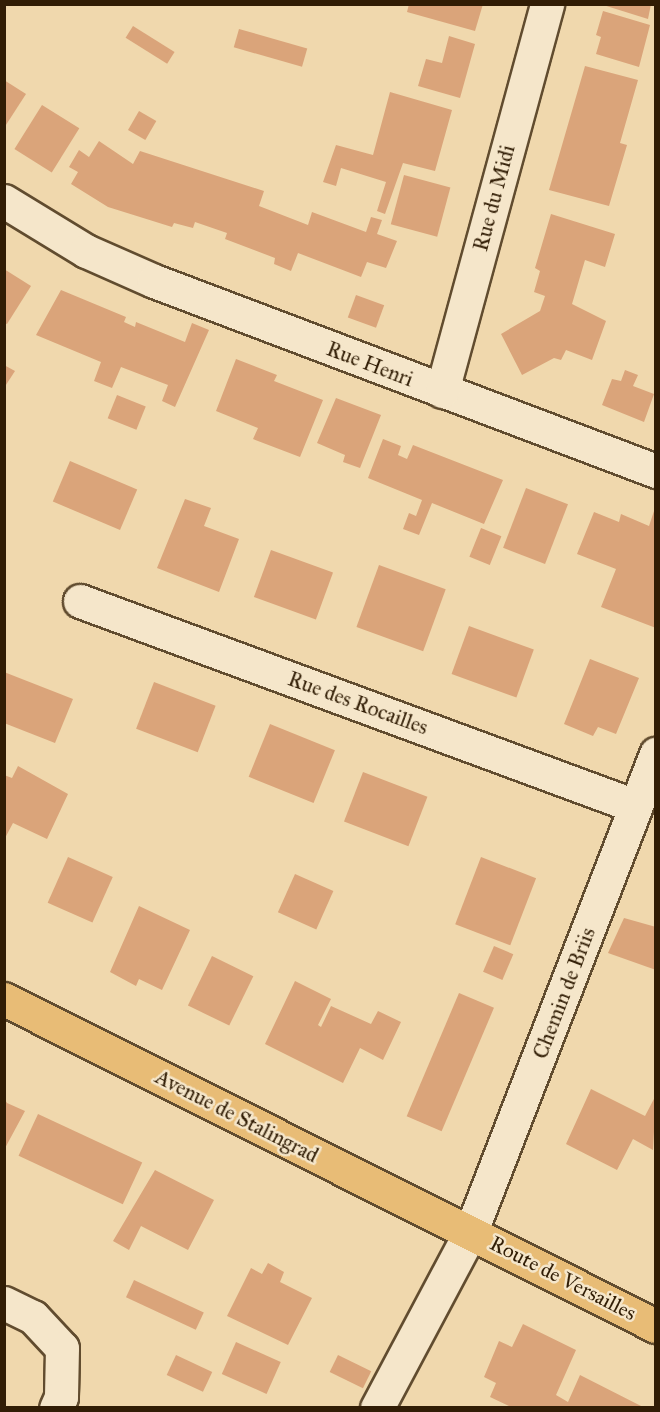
<!DOCTYPE html>
<html>
<head>
<meta charset="utf-8">
<style>
  body { margin:0 }
  #map { position:relative; width:660px; height:1412px; overflow:hidden; background:#f0d8ad; font-family:"IM FELL Great Primer",serif }
  div>[style] { position:absolute }
  .building>* { inset:0; background:#daa47a; transform-origin:0 0 }
  .roads { filter:drop-shadow(2px 0 #614c2f) drop-shadow(-2px 0 #614c2f) drop-shadow(0 2px #614c2f) drop-shadow(0 -2px #614c2f) }
  .minor>* { height:33px; margin:-16.5px; padding:0 16.5px; transform-origin:16.5px; border-radius:16.5px; background:#f5e6ca }
  .major>* { height:33px; margin:-16.5px; padding:0 16.5px; transform-origin:16.5px; border-radius:16.5px; background:#e8bc76 }
  span { translate:-50% -50%; white-space:nowrap; text-align:center; line-height:1.15; -webkit-text-stroke:5px #f5e6ca; paint-order:stroke }
  .street-label { font-size:21px; color:#311d05 }
  .frame { position:absolute; inset:0; border:6px solid #311d05; pointer-events:none }
</style>
</head>
<body>
<div id="map">
  <div class="building">
    <i style="clip-path:polygon(409px 4px,483px 4px,475px 31px,407px 12px)"></i>
    <i style="clip-path:polygon(600px 4px,651px 4px,648px 19px)"></i>
    <i style="clip-path:polygon(603px 11px,650px 25px,639px 67px,596px 54px,601px 37px,596px 35px)"></i>
    <i style="left:133px;top:26px;width:49px;height:14px;rotate:32deg"></i>
    <i style="left:239px;top:29px;width:71px;height:19px;rotate:16deg"></i>
    <i style="clip-path:polygon(449px 36px,475px 44px,460px 98px,418px 86px,426px 59px,442px 63px)"></i>
    <i style="clip-path:polygon(585px 66px,638px 80px,620px 143px,627px 145px,609px 206px,549px 190px)"></i>
    <i style="clip-path:polygon(4px 80px,26px 94px,4px 128px)"></i>
    <i style="clip-path:polygon(390px 92px,452px 110px,435px 171px,403px 163px,385px 214px,377px 211px,386px 182px,341px 168px,336px 186px,323px 182px,336px 145px,373px 155px)"></i>
    <i style="left:42px;top:105px;width:44px;height:52px;rotate:32deg"></i>
    <i style="left:139px;top:111px;width:20px;height:22px;rotate:30deg"></i>
    <i style="clip-path:polygon(99px 141px,133px 164px,140px 151px,264px 191px,259px 206px,308px 225px,312px 212px,366px 232px,371px 217px,382px 220px,377px 234px,397px 241px,386px 268px,367px 262px,361px 277px,298px 253px,291px 271px,274px 264px,275px 258px,225px 239px,227px 233px,195px 222px,193px 228px,174px 223px,172px 227px,108px 207px,71px 184px,78px 172px,69px 167px,79px 150px,89px 157px)"></i>
    <i style="left:404px;top:175px;width:48px;height:51px;rotate:15deg"></i>
    <i style="clip-path:polygon(551px 214px,615px 234px,605px 267px,585px 260px,572px 304px,606px 321px,592px 360px,566px 350px,561px 360px,554px 358px,522px 375px,501px 334px,540px 311px,545px 296px,534px 292px,540px 271px,535px 268px)"></i>
    <i style="clip-path:polygon(4px 269px,31px 286px,7px 324px,4px 323px)"></i>
    <i style="clip-path:polygon(61px 290px,126px 317px,124px 322px,135px 327px,136px 322px,185px 342px,192px 323px,209px 330px,175px 407px,162px 401px,168px 385px,121px 367px,112px 388px,94px 381px,101px 362px,36px 335px)"></i>
    <i style="left:356px;top:295px;width:30px;height:24px;rotate:20deg"></i>
    <i style="clip-path:polygon(236px 359px,277px 375px,274px 381px,323px 400px,300px 457px,253px 439px,258px 428px,216px 411px)"></i>
    <i style="clip-path:polygon(4px 365px,15px 371px,4px 388px)"></i>
    <i style="clip-path:polygon(625px 370px,638px 375px,633px 386px,654px 394px,644px 422px,602px 405px,612px 379px,621px 381px)"></i>
    <i style="left:117px;top:395px;width:31px;height:25px;rotate:22deg"></i>
    <i style="clip-path:polygon(336px 398px,381px 415px,360px 468px,343px 462px,345px 455px,317px 443px)"></i>
    <i style="clip-path:polygon(383px 439px,401px 446px,398px 455px,407px 459px,413px 445px,503px 480px,484px 524px,432px 503px,419px 535px,403px 529px,409px 513px,416px 516px,422px 500px,368px 478px)"></i>
    <i style="left:70px;top:461px;width:73px;height:44px;rotate:23deg"></i>
    <i style="left:526px;top:488px;width:45px;height:64px;rotate:21deg"></i>
    <i style="clip-path:polygon(185px 499px,211px 508px,204px 526px,239px 539px,219px 592px,157px 568px)"></i>
    <i style="clip-path:polygon(655px 508px,656px 508px,656px 628px,601px 607px,616px 569px,577px 554px,594px 512px,619px 522px,621px 514px,649px 526px)"></i>
    <i style="left:481px;top:528px;width:22px;height:31px;rotate:22deg"></i>
    <i style="left:271px;top:550px;width:66px;height:50px;rotate:20deg"></i>
    <i style="left:379px;top:565px;width:71px;height:66px;rotate:20deg"></i>
    <i style="left:469px;top:626px;width:69px;height:51px;rotate:20deg"></i>
    <i style="clip-path:polygon(590px 659px,639px 678px,616px 734px,598px 727px,593px 736px,564px 724px)"></i>
    <i style="clip-path:polygon(4px 672px,73px 699px,55px 743px,4px 723px)"></i>
    <i style="left:154px;top:682px;width:66px;height:50px;rotate:21deg"></i>
    <i style="left:270px;top:724px;width:70px;height:57px;rotate:22deg"></i>
    <i style="clip-path:polygon(18px 766px,68px 794px,47px 839px,13px 823px,4px 840px,4px 775px,12px 778px)"></i>
    <i style="left:363px;top:772px;width:69px;height:53px;rotate:21deg"></i>
    <i style="left:68px;top:857px;width:49px;height:50px;rotate:24deg"></i>
    <i style="left:481px;top:857px;width:59px;height:72px;rotate:21deg"></i>
    <i style="left:295px;top:874px;width:42px;height:42px;rotate:24deg"></i>
    <i style="clip-path:polygon(139px 906px,190px 930px,162px 990px,139px 979px,136px 986px,110px 972px)"></i>
    <i style="clip-path:polygon(624px 918px,656px 927px,656px 970px,608px 953px)"></i>
    <i style="left:494px;top:946px;width:21px;height:28px;rotate:23deg"></i>
    <i style="left:212px;top:956px;width:46px;height:55px;rotate:26deg"></i>
    <i style="clip-path:polygon(295px 981px,331px 999px,318px 1025px,321px 1027px,331px 1006px,371px 1024px,378px 1011px,401px 1022px,383px 1060px,360px 1048px,343px 1083px,265px 1044px)"></i>
    <i style="left:459px;top:993px;width:38px;height:134px;rotate:23deg"></i>
    <i style="clip-path:polygon(591px 1089px,645px 1116px,656px 1095px,653px 1150px,633px 1139px,617px 1170px,566px 1144px)"></i>
    <i style="clip-path:polygon(4px 1098px,7px 1103px,25px 1111px,4px 1150px)"></i>
    <i style="left:38px;top:1114px;width:115px;height:46px;rotate:25deg"></i>
    <i style="clip-path:polygon(155px 1170px,214px 1200px,188px 1250px,141px 1226px,129px 1250px,113px 1241px)"></i>
    <i style="clip-path:polygon(268px 1263px,284px 1272px,280px 1282px,312px 1298px,288px 1345px,227px 1316px,251px 1268px,262px 1274px)"></i>
    <i style="left:134px;top:1280px;width:77px;height:19px;rotate:25deg"></i>
    <i style="clip-path:polygon(523px 1324px,576px 1350px,556px 1395px,568px 1402px,580px 1375px,645px 1408px,513px 1408px,490px 1397px,496px 1383px,484px 1377px,499px 1341px,512px 1347px)"></i>
    <i style="left:236px;top:1342px;width:49px;height:35px;rotate:24deg"></i>
    <i style="left:176px;top:1355px;width:40px;height:22px;rotate:25deg"></i>
    <i style="left:338px;top:1355px;width:37px;height:19px;rotate:26deg"></i>
  </div>
  <div class="roads">
    <div class="minor">
      <i style="left:4px;top:201px;width:96px;rotate:31.4deg"></i>
      <i style="left:86px;top:251px;width:74px;rotate:23.8deg"></i>
      <i style="left:154px;top:281px;width:537px;rotate:20.73deg"></i>
      <i style="left:442px;top:391px;width:401px;rotate:-74.8deg"></i>
      <i style="left:80px;top:601px;width:592px;rotate:20.27deg"></i>
      <i style="left:4px;top:1303px;width:32px;rotate:26deg"></i>
      <i style="left:33px;top:1317px;width:42px;rotate:46.9deg"></i>
      <i style="left:62px;top:1348px;width:49px;rotate:91.2deg"></i>
      <i style="left:61px;top:1397px;width:12px;rotate:114deg"></i>
      <i style="left:377px;top:1408px;width:200px;rotate:-62deg"></i>
      <i style="left:471px;top:1231px;width:512px;rotate:-68.8deg"></i>
    </div>
    <div class="major">
      <i style="left:4px;top:999px;width:729px;rotate:26.64deg"></i>
    </div>
  </div>
  <div class="street-label">
    <span style="left:494px;top:198px;rotate:-75deg">Rue du Midi</span>
    <span style="left:370px;top:364px;rotate:21deg">Rue Henri</span>
    <span style="left:358px;top:703px;rotate:20deg">Rue des Rocailles</span>
    <span style="left:564px;top:993px;rotate:-69deg">Chemin de Briis</span>
    <span style="left:237px;top:1116px;rotate:27deg">Avenue de Stalingrad</span>
    <span style="left:563px;top:1278px;rotate:27deg">Route de Versailles</span>
  </div>
  <div class="frame"></div>
</div>
</body>
</html>
